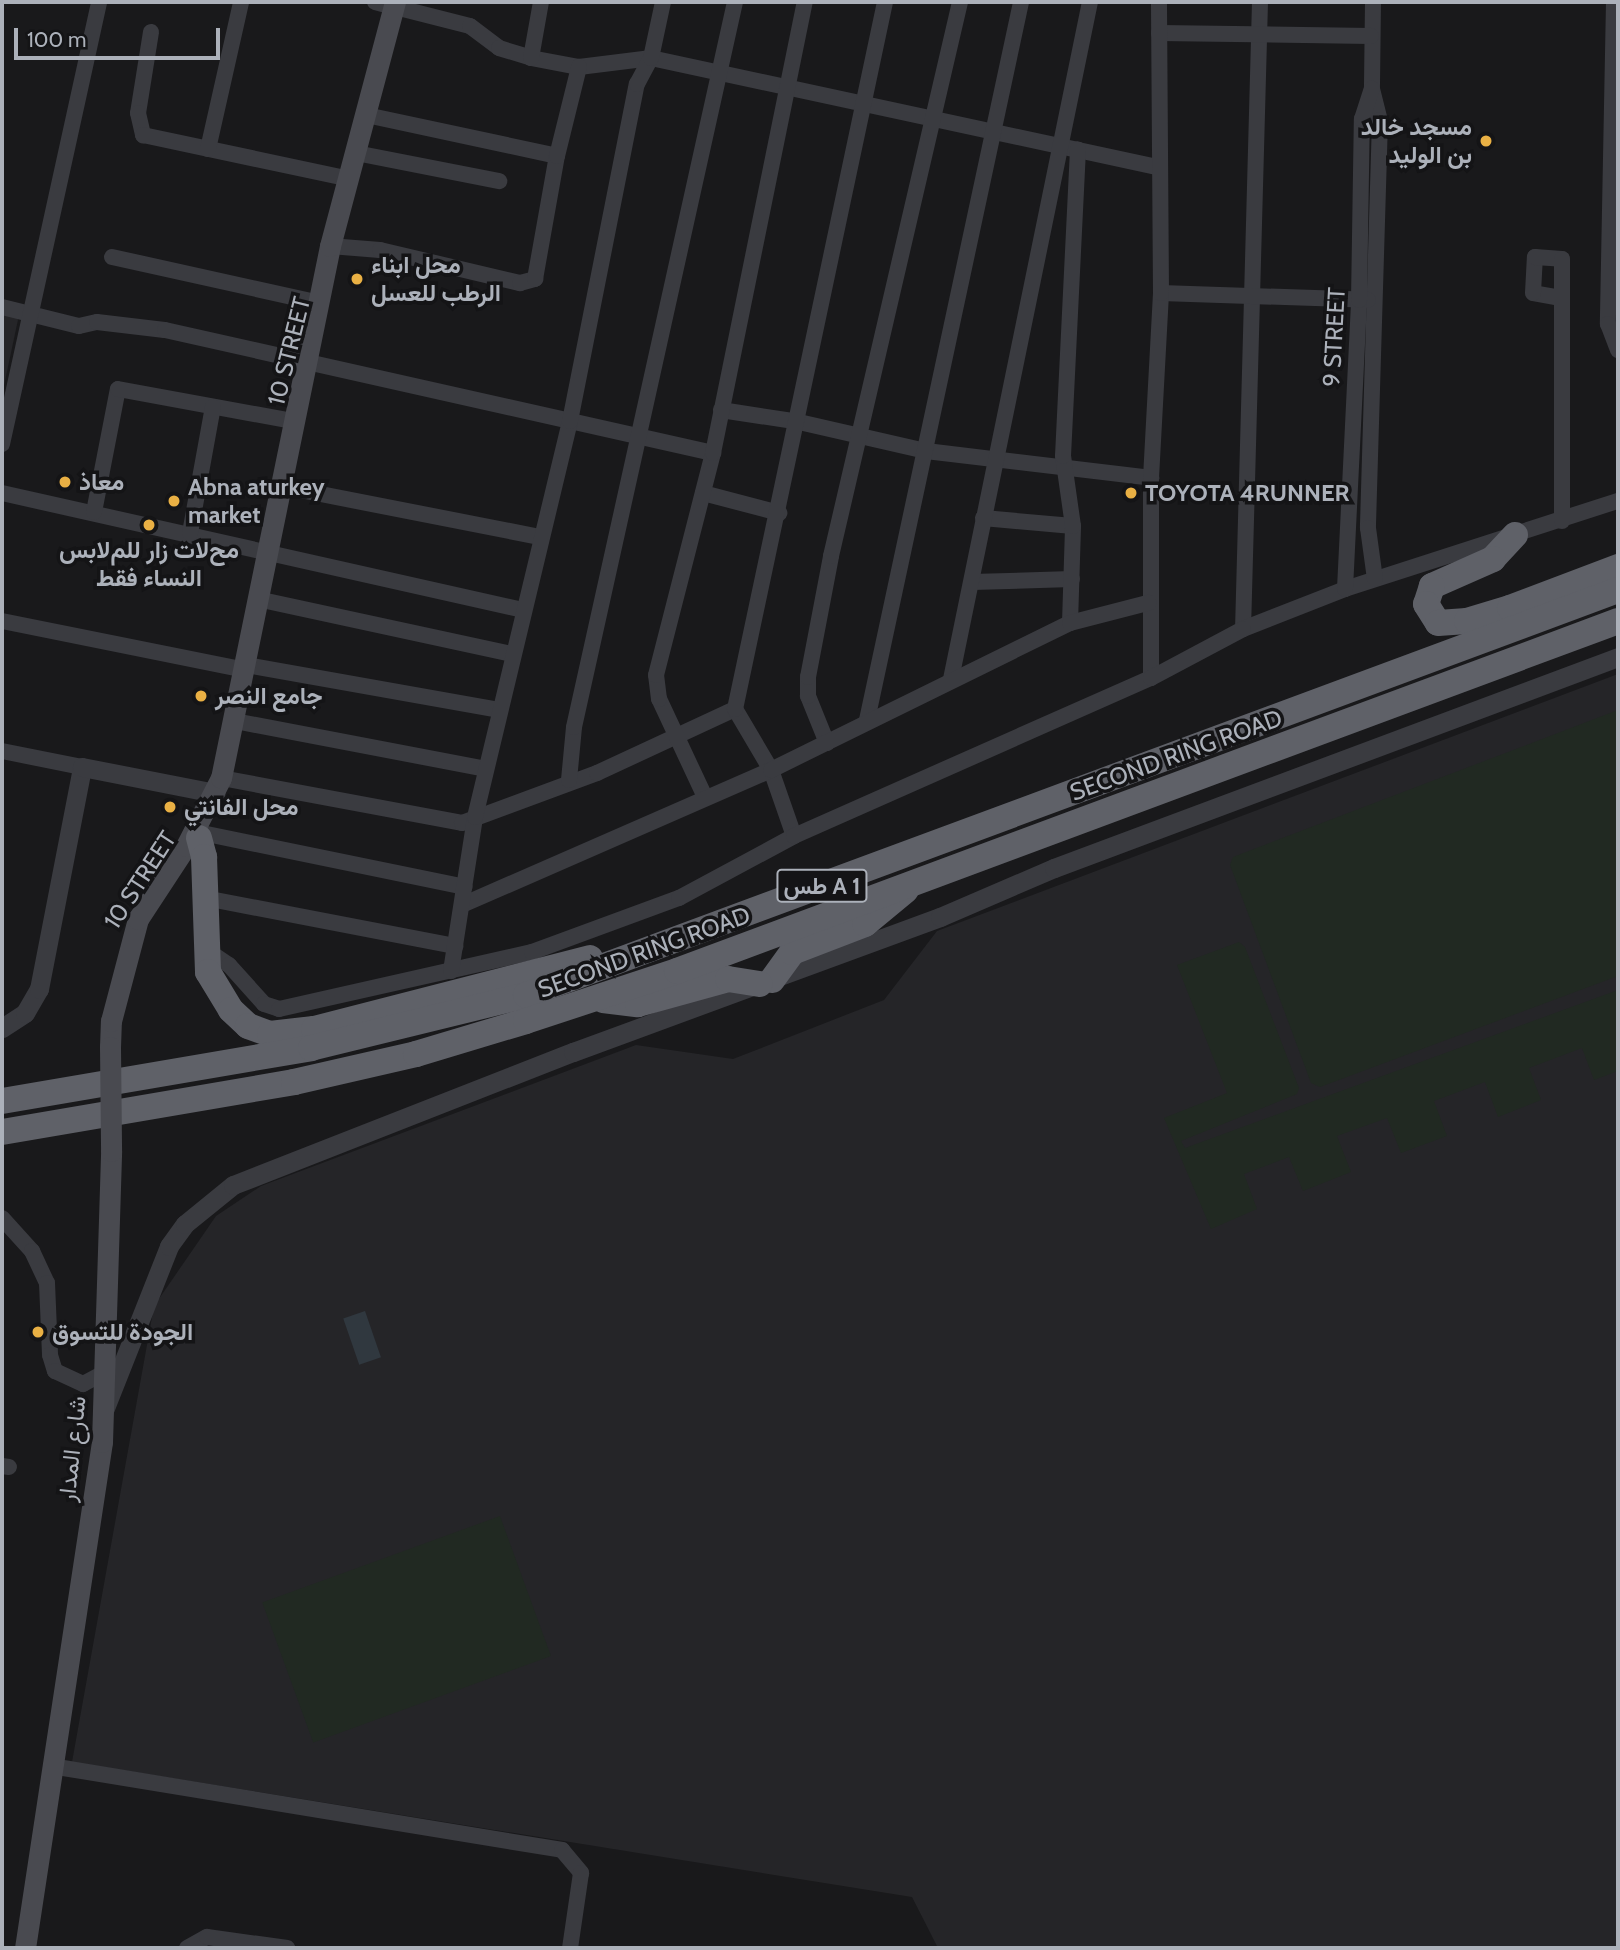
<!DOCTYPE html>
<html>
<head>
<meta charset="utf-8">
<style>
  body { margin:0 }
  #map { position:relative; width:1620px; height:1950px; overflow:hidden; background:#19191b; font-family:Cabin,Vazirmatn,sans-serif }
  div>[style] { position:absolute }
  .built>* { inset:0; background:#252528 }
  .green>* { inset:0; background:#212922; transform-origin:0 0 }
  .water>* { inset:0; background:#30383f; transform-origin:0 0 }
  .minor>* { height:16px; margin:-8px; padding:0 8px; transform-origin:8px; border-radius:8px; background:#3a3b40 }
  .tertiary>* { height:19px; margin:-9.5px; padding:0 9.5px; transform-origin:9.5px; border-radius:9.5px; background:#3a3b40 }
  .secondary>* { height:21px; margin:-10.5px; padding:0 10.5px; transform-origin:10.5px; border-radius:10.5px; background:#494a50 }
  .trunk>* { height:26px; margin:-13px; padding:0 13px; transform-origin:13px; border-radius:13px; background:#5f6168 }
  .secondary-bridge>* { height:21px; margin:-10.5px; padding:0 10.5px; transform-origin:10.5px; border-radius:10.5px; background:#494a50 }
  .dots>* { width:19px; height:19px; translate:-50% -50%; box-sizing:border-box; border:4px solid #141416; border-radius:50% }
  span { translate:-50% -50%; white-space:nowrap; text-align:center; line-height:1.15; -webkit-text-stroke:7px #141416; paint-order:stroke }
  .shield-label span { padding:2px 5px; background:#141416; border:2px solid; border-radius:5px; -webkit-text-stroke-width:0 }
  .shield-label { font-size:23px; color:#acb1ba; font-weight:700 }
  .poi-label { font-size:24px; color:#acb1ba; font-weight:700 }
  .right { translate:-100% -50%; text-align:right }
  .left { translate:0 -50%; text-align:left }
  .street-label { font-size:24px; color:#acb1ba }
  .frame { position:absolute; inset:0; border:4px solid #acb1ba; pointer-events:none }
  .scale { position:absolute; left:14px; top:28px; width:206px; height:32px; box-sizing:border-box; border:4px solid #acb1ba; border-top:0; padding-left:9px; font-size:21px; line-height:24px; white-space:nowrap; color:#acb1ba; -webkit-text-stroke:5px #141416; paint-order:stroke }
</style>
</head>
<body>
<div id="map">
  <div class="built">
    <i style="clip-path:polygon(2px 311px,19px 315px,2px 395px)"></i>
    <i style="clip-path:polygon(1618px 674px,1618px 1948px,938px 1948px,912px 1897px,72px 1762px,154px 1306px,216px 1216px,261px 1186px,636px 1045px,733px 1059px,884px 1000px,937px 931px)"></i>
  </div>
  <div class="green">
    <i style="clip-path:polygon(1618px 710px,1618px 976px,1320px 1087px,1311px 1083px,1230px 865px,1233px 857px)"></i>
    <i style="clip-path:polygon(1239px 942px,1245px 947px,1299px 1088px,1297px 1094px,1181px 1141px,1185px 1148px,1618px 990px,1618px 1071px,1594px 1080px,1582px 1048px,1529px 1068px,1541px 1100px,1498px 1117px,1485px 1082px,1434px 1101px,1447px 1136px,1401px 1153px,1387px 1118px,1337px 1136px,1351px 1172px,1303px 1191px,1289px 1157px,1244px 1174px,1257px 1209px,1211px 1229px,1164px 1118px,1227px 1093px,1177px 965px)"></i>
    <i style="left:500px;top:1516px;width:149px;height:253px;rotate:70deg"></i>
  </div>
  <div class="water">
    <i style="left:365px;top:1311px;width:49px;height:23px;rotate:71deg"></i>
  </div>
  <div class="minor">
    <i style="left:375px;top:2px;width:20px;rotate:15deg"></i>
    <i style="left:1260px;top:2px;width:627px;rotate:91.55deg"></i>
    <i style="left:1243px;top:629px;width:110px;rotate:-21.4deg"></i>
    <i style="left:1345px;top:589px;width:287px;rotate:-17.9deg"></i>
    <i style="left:1373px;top:2px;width:87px;rotate:90.7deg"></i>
    <i style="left:1372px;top:89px;width:32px;rotate:76deg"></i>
    <i style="left:1380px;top:120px;width:408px;rotate:91.7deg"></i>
    <i style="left:1368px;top:528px;width:51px;rotate:82.2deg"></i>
    <i style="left:1614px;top:2px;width:322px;rotate:91.1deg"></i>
    <i style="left:1608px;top:324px;width:28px;rotate:69deg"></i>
    <i style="left:403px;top:9px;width:69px;rotate:14.2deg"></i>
    <i style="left:470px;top:26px;width:36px;rotate:37deg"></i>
    <i style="left:499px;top:48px;width:34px;rotate:17deg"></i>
    <i style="left:531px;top:58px;width:49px;rotate:10.6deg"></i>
    <i style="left:579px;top:67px;width:73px;rotate:-7.1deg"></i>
    <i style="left:651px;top:58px;width:518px;rotate:12.16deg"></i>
    <i style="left:151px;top:32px;width:82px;rotate:99.1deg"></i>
    <i style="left:138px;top:113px;width:23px;rotate:77deg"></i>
    <i style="left:143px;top:135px;width:208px;rotate:12deg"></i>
    <i style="left:1159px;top:33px;width:212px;rotate:0.8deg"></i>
    <i style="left:531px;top:58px;width:57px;rotate:-79.9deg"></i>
    <i style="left:371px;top:116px;width:190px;rotate:12.1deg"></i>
    <i style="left:208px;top:149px;width:151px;rotate:-77.3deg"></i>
    <i style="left:361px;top:154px;width:141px;rotate:11.1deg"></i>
    <i style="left:330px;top:246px;width:50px;rotate:4.6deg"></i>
    <i style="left:380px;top:250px;width:144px;rotate:13.3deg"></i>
    <i style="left:520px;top:283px;width:16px;rotate:-15deg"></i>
    <i style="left:535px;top:279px;width:125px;rotate:-79.9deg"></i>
    <i style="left:557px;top:156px;width:92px;rotate:-76.1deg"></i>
    <i style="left:112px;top:257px;width:212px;rotate:12.5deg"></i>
    <i style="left:1161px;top:293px;width:207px;rotate:1.9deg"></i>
    <i style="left:1561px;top:298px;width:28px;rotate:-170deg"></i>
    <i style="left:1533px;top:293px;width:36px;rotate:-87deg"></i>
    <i style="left:1535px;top:257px;width:27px;rotate:4deg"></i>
    <i style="left:1562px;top:259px;width:262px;rotate:90deg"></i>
    <i style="left:2px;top:307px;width:79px;rotate:13.9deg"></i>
    <i style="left:79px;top:326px;width:18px;rotate:-13deg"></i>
    <i style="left:97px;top:322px;width:68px;rotate:6.7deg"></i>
    <i style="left:165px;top:330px;width:562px;rotate:12.65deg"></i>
    <i style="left:721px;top:410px;width:79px;rotate:8.7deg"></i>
    <i style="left:799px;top:422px;width:130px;rotate:12.9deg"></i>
    <i style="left:926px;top:451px;width:227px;rotate:6.8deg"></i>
    <i style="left:2px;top:444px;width:453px;rotate:-77.6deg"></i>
    <i style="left:285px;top:487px;width:260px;rotate:11.1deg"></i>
    <i style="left:2px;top:493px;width:534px;rotate:12.66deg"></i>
    <i style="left:703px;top:493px;width:79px;rotate:14.7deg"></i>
    <i style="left:94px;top:512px;width:125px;rotate:-79deg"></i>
    <i style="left:118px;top:389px;width:177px;rotate:10.4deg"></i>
    <i style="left:983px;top:518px;width:90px;rotate:5.1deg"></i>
    <i style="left:190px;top:533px;width:128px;rotate:-79.7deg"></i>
    <i style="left:972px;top:582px;width:100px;rotate:-1.7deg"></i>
    <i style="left:1345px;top:589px;width:289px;rotate:-87.2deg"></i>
    <i style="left:1359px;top:300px;width:181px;rotate:-89.1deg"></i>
    <i style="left:1362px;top:119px;width:32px;rotate:-72deg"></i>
    <i style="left:262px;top:600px;width:256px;rotate:12.2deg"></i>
    <i style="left:2px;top:621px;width:249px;rotate:11.4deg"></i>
    <i style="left:1070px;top:623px;width:97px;rotate:-88.2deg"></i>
    <i style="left:1073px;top:526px;width:71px;rotate:-98.1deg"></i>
    <i style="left:1063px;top:456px;width:307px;rotate:-87.2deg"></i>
    <i style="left:252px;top:666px;width:252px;rotate:10.1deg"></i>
    <i style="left:1151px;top:678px;width:200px;rotate:-90deg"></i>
    <i style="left:1151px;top:478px;width:185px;rotate:-86.9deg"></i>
    <i style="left:1161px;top:293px;width:291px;rotate:-90.4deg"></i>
    <i style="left:951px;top:679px;width:691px;rotate:-78.4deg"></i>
    <i style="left:867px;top:720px;width:734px;rotate:-77.89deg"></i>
    <i style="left:240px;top:722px;width:250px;rotate:10.8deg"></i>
    <i style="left:827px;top:743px;width:51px;rotate:-112deg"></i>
    <i style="left:808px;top:696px;width:19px;rotate:-90deg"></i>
    <i style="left:808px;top:677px;width:123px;rotate:-79.2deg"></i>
    <i style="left:831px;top:556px;width:569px;rotate:-76.89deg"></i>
    <i style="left:2px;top:751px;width:82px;rotate:11.3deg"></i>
    <i style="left:227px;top:779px;width:239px;rotate:10.6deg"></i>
    <i style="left:462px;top:823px;width:144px;rotate:-20.3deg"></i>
    <i style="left:597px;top:773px;width:152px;rotate:-24.9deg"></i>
    <i style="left:569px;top:780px;width:53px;rotate:-84.6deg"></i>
    <i style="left:574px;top:727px;width:743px;rotate:-77.48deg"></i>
    <i style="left:705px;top:797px;width:108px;rotate:-115.1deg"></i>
    <i style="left:659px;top:699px;width:24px;rotate:-97deg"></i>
    <i style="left:656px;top:675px;width:229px;rotate:-75.6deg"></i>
    <i style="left:713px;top:453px;width:460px;rotate:-78.5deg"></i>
    <i style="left:202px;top:833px;width:268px;rotate:11.6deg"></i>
    <i style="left:794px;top:836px;width:70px;rotate:-109.2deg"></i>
    <i style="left:771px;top:770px;width:71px;rotate:-120.5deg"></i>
    <i style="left:735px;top:709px;width:723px;rotate:-78.02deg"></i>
    <i style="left:205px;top:898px;width:255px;rotate:10.9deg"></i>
    <i style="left:462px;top:905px;width:337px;rotate:-23.6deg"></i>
    <i style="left:771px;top:770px;width:333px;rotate:-26.2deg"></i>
    <i style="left:1070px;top:623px;width:81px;rotate:-14.4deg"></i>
    <i style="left:205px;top:949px;width:29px;rotate:34deg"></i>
    <i style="left:229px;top:965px;width:52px;rotate:48.1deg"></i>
    <i style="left:264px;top:1004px;width:16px;rotate:18deg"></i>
    <i style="left:279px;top:1009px;width:259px;rotate:-12.7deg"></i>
    <i style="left:532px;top:952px;width:157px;rotate:-20.2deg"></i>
    <i style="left:679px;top:898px;width:131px;rotate:-28.3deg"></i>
    <i style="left:794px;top:836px;width:390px;rotate:-23.9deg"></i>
    <i style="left:1151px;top:678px;width:104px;rotate:-28deg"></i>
    <i style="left:451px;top:971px;width:156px;rotate:-81.1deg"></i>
    <i style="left:475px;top:817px;width:407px;rotate:-76.5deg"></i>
    <i style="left:570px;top:421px;width:344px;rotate:-78.8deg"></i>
    <i style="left:637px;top:84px;width:30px;rotate:-62deg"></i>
    <i style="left:651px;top:58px;width:57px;rotate:-77.9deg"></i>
    <i style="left:2px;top:1218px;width:45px;rotate:47.7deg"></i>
    <i style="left:32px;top:1251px;width:35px;rotate:65deg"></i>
    <i style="left:47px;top:1283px;width:72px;rotate:87.6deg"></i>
    <i style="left:50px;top:1355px;width:17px;rotate:73deg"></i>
    <i style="left:55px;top:1371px;width:31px;rotate:25deg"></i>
    <i style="left:83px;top:1384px;width:26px;rotate:-28deg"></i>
    <i style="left:2px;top:1466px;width:7px;rotate:8deg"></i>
    <i style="left:51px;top:1766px;width:518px;rotate:9.33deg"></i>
    <i style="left:562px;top:1850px;width:30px;rotate:50deg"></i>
    <i style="left:581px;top:1873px;width:76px;rotate:98.3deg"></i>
    <i style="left:187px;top:1948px;width:23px;rotate:-29deg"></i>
    <i style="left:207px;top:1937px;width:81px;rotate:7.8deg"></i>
  </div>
  <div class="tertiary">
    <i style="left:2px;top:1028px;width:27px;rotate:-33deg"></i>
    <i style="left:25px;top:1013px;width:28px;rotate:-60deg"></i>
    <i style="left:39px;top:989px;width:226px;rotate:-79deg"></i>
    <i style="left:82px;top:767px;width:136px;rotate:11.1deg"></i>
    <i style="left:105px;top:1408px;width:174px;rotate:-68.4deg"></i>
    <i style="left:169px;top:1246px;width:27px;rotate:-54deg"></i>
    <i style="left:185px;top:1224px;width:62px;rotate:-39.1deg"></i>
    <i style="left:233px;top:1185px;width:365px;rotate:-21.4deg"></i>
    <i style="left:573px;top:1052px;width:391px;rotate:-20.2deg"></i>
    <i style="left:940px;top:917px;width:124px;rotate:-23.3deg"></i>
    <i style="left:1054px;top:868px;width:602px;rotate:-20.51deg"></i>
  </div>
  <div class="secondary">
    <i style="left:110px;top:1047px;width:26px;rotate:-88deg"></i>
    <i style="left:111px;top:1021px;width:106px;rotate:-75.2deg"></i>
    <i style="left:138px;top:919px;width:87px;rotate:-56.7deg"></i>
    <i style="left:186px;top:846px;width:76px;rotate:-62.8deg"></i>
    <i style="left:221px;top:778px;width:543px;rotate:-78.42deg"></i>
    <i style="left:330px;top:246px;width:253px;rotate:-75.1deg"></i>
    <i style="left:25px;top:1948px;width:512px;rotate:-81.35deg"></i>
    <i style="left:102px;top:1442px;width:291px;rotate:-88.2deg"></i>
  </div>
  <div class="trunk">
    <i style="left:1515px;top:535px;width:33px;rotate:133deg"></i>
    <i style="left:1493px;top:559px;width:67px;rotate:156.1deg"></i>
    <i style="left:1432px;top:586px;width:19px;rotate:108deg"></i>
    <i style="left:1426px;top:604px;width:22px;rotate:58deg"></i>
    <i style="left:1438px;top:623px;width:29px;rotate:-4deg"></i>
    <i style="left:1467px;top:621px;width:45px;rotate:-16.8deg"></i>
    <i style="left:1510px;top:608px;width:116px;rotate:-20.8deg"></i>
    <i style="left:199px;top:838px;width:20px;rotate:75deg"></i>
    <i style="left:204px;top:857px;width:115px;rotate:88deg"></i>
    <i style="left:208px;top:972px;width:44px;rotate:58.8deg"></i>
    <i style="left:231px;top:1010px;width:23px;rotate:43deg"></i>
    <i style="left:248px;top:1026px;width:23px;rotate:20deg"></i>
    <i style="left:270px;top:1034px;width:44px;rotate:-6.5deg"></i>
    <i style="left:314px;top:1029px;width:285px;rotate:-14.4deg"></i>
    <i style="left:772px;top:980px;width:34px;rotate:-54deg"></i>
    <i style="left:792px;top:952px;width:78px;rotate:-21deg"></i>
    <i style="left:865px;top:924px;width:53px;rotate:-39.7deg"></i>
    <i style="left:603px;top:1000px;width:35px;rotate:7deg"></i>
    <i style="left:638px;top:1004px;width:93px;rotate:-15.5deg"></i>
    <i style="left:728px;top:979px;width:32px;rotate:9deg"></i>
    <i style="left:2px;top:1101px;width:314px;rotate:-9.7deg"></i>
    <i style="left:311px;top:1048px;width:221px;rotate:-13.8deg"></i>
    <i style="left:526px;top:995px;width:1165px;rotate:-20.35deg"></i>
    <i style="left:2px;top:1132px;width:296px;rotate:-9.7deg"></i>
    <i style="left:294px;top:1082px;width:125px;rotate:-12.9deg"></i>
    <i style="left:416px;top:1054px;width:115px;rotate:-16.7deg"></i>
    <i style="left:526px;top:1021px;width:159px;rotate:-18.3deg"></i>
    <i style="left:677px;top:971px;width:1004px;rotate:-20.4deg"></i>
  </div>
  <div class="secondary-bridge">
    <i style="left:110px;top:1047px;width:104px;rotate:89.4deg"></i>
  </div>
  <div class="dots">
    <i style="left:1486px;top:141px;background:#e9b044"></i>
    <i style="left:357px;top:279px;background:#e9b044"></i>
    <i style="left:65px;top:482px;background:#e9b044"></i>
    <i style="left:1131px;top:493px;background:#e9b044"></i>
    <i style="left:174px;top:501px;background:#e9b044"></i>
    <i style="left:149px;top:525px;background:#e9b044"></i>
    <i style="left:201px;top:696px;background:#e9b044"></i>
    <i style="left:170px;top:807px;background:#e9b044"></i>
    <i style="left:38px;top:1332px;background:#e9b044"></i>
  </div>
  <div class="shield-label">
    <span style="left:822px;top:886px">طس A 1</span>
  </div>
  <div class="poi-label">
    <span class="right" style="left:1472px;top:141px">مسجد خالد<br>بن الوليد</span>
    <span class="left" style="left:371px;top:279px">محل ابناء<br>الرطب للعسل</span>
    <span class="left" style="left:79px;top:482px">معاذ</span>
    <span class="left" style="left:188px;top:501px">Abna aturkey<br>market</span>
    <span class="left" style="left:1145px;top:493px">TOYOTA 4RUNNER</span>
    <span style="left:149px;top:564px">محﻻت زار للمﻻبس<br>النساء فقط</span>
    <span class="left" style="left:215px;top:696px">جامع النصر</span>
    <span class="left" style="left:184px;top:807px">محل الفانتي</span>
    <span class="left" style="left:52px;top:1332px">الجودة للتسوق</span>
  </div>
  <div class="street-label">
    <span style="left:1334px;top:337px;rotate:-87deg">9 STREET</span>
    <span style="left:289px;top:351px;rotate:-76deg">10 STREET</span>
    <span style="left:1176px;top:755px;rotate:-20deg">SECOND RING ROAD</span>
    <span style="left:140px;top:880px;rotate:-57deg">10 STREET</span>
    <span style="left:644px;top:952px;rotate:-20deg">SECOND RING ROAD</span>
    <span style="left:72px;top:1449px;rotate:-84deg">شارع المدار</span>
  </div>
  <div class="frame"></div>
  <div class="scale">100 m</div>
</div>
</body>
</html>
